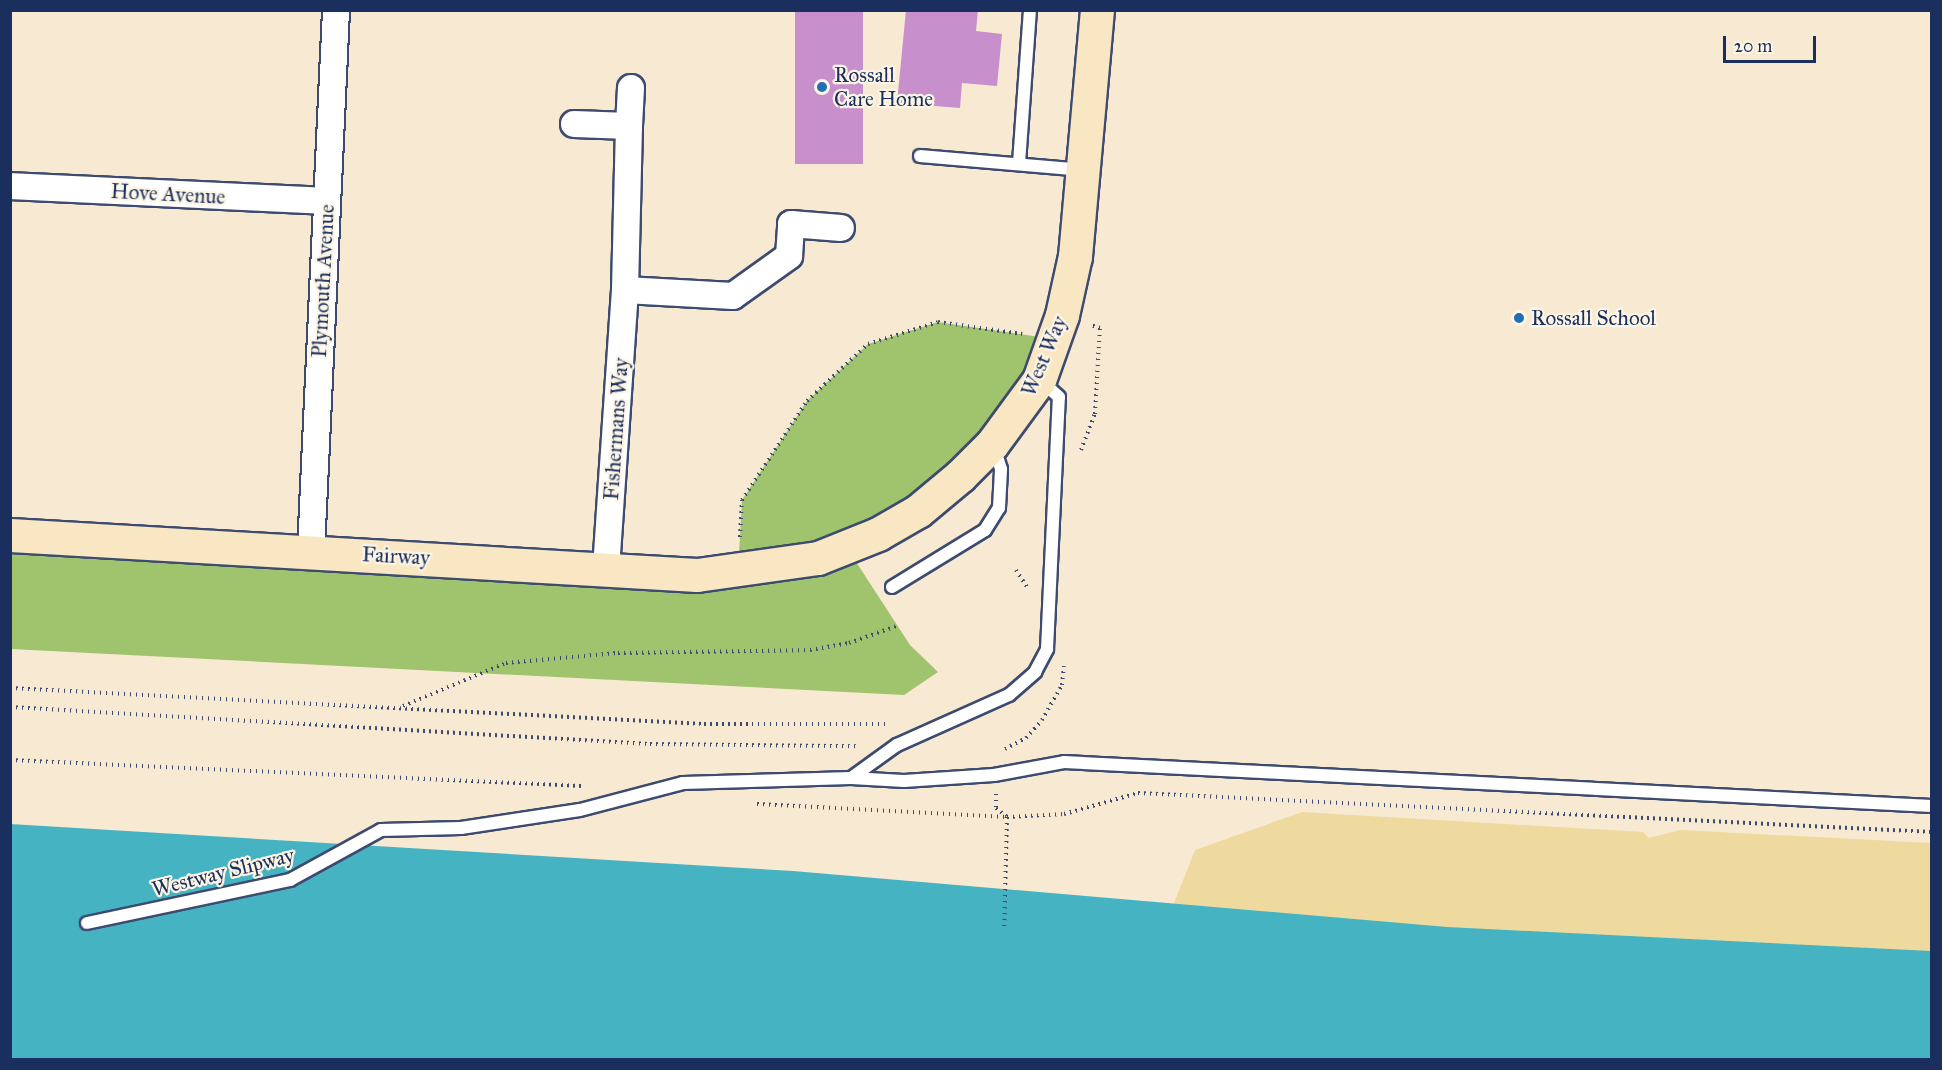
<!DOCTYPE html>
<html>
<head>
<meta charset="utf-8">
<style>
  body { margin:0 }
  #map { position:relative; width:1942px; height:1070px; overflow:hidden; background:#f8e9d2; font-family:"IM FELL Great Primer",serif }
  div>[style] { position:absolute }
  .green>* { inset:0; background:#a0c46e }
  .sand>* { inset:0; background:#eeda9e }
  .water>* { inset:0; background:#46b3c2 }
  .building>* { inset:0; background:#c78fcb; transform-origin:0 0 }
  .path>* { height:4px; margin-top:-2px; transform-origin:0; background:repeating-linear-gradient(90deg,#3c4b6f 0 1.5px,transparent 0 6px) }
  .roads { filter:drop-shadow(2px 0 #3c4b6f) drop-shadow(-2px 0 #3c4b6f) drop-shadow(0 2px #3c4b6f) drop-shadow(0 -2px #3c4b6f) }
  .lane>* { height:12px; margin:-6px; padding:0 6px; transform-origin:6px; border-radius:6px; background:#fff }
  .street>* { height:26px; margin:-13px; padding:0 13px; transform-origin:13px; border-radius:13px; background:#fff }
  .secondary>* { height:33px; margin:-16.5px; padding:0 16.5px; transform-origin:16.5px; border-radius:16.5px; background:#f9e7c3 }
  .dots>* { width:16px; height:16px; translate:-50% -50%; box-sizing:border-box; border:3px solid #fcf5e5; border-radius:50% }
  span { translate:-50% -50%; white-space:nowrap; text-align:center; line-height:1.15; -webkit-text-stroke:4.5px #fcf5e5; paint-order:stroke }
  .poi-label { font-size:21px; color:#1b2f5e }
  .left { translate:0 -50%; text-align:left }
  .street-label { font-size:21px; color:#1b2f5e }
  .frame { position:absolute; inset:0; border:12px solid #1b2f5e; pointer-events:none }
  .scale { position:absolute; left:1723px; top:36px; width:93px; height:27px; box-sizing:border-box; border:3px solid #1b2f5e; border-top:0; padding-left:8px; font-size:18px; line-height:21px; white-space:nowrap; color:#1b2f5e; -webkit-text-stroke:4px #fcf5e5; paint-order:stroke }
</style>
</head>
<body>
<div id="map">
  <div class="green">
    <i style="clip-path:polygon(938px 322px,1054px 339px,1019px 412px,847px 548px,910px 645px,938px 672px,904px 695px,11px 649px,10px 535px,738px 571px,742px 500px,807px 401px,868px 344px)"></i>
  </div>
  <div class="sand">
    <i style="clip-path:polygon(1302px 812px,1643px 832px,1649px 838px,1680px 830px,1931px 843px,1931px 1059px,11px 1059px,10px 892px,1159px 941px,1195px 850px)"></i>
  </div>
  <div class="water">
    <i style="clip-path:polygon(10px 824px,793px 871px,1447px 927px,1931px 951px,1931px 1059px,11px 1059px)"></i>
  </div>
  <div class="building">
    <i style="left:795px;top:10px;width:68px;height:154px"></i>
    <i style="clip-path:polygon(906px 10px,978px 10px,976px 31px,1002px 34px,997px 86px,962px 83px,960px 108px,897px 103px)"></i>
  </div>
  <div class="path">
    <i style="left:1081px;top:450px;width:39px;rotate:-69deg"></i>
    <i style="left:1095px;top:414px;width:86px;rotate:-86.7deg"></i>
    <i style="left:1100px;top:328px;width:9px;rotate:-162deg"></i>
    <i style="left:740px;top:537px;width:37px;rotate:-87deg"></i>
    <i style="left:742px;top:500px;width:118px;rotate:-56.7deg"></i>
    <i style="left:807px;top:401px;width:83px;rotate:-43.1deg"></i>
    <i style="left:868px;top:344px;width:73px;rotate:-17.4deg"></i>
    <i style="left:938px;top:322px;width:85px;rotate:8.1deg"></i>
    <i style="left:1016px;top:570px;width:20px;rotate:57deg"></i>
    <i style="left:10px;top:688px;width:695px;rotate:2.97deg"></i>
    <i style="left:704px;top:724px;width:183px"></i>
    <i style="left:403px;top:706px;width:112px;rotate:-22.7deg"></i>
    <i style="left:506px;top:663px;width:112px;rotate:-5.1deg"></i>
    <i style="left:618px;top:653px;width:192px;rotate:-0.9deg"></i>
    <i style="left:810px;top:650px;width:40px;rotate:-10deg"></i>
    <i style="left:849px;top:643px;width:51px;rotate:-19.5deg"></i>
    <i style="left:10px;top:707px;width:641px;rotate:3.31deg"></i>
    <i style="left:650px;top:744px;width:207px;rotate:0.6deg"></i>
    <i style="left:1005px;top:749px;width:24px;rotate:-28deg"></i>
    <i style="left:1026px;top:738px;width:24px;rotate:-48deg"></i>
    <i style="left:1042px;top:720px;width:40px;rotate:-60.3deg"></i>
    <i style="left:1062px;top:685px;width:19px;rotate:-84deg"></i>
    <i style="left:10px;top:760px;width:573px;rotate:2.6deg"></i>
    <i style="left:996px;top:794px;width:14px;rotate:90deg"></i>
    <i style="left:996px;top:808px;width:14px;rotate:39deg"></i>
    <i style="left:1007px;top:817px;width:112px;rotate:91.5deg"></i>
    <i style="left:757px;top:804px;width:250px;rotate:3deg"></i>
    <i style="left:1007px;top:817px;width:57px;rotate:-3deg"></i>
    <i style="left:1064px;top:814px;width:77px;rotate:-15.8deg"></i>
    <i style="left:1138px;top:793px;width:795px;rotate:2.81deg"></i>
  </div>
  <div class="roads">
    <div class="lane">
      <i style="left:920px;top:156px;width:164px;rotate:4.9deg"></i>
      <i style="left:1019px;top:163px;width:153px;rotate:-85.9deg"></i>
      <i style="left:892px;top:587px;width:109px;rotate:-31.5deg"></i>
      <i style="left:985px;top:530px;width:26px;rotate:-58deg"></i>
      <i style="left:999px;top:508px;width:39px;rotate:-87deg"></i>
      <i style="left:1001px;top:469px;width:25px;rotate:-108deg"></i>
      <i style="left:851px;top:778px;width:57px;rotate:-35.7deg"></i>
      <i style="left:897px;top:745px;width:123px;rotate:-24.1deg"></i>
      <i style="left:1009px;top:695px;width:35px;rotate:-41deg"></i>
      <i style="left:1035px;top:672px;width:26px;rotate:-62deg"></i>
      <i style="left:1047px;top:649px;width:252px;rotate:-87.3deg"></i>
      <i style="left:1059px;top:397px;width:25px;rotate:-138deg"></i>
      <i style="left:87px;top:923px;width:208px;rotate:-12deg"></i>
      <i style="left:290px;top:880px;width:104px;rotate:-28.8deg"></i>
      <i style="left:381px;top:830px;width:80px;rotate:-1.4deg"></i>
      <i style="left:461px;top:828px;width:120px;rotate:-8.6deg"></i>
      <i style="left:580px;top:810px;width:106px;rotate:-14.7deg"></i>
      <i style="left:683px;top:783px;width:168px;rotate:-1.7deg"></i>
      <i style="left:851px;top:778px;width:53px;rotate:3.2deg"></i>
      <i style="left:904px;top:781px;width:90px;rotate:-3.8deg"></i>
      <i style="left:994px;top:775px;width:71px;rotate:-10.5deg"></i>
      <i style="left:1064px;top:762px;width:869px;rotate:2.9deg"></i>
    </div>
    <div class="street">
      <i style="left:574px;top:124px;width:55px;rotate:2.1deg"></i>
      <i style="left:629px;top:126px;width:164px;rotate:91.4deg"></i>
      <i style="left:625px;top:290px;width:279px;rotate:93.9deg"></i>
      <i style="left:629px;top:126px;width:38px;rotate:-87deg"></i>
      <i style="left:10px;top:186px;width:316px;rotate:2.7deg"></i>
      <i style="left:625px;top:290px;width:108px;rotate:3.2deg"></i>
      <i style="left:733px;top:296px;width:69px;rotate:-35.5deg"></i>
      <i style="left:789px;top:256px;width:32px;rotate:-86deg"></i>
      <i style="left:791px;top:224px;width:50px;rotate:4.6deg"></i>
      <i style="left:311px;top:551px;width:542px;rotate:-87.35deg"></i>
    </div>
    <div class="secondary">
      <i style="left:10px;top:535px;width:688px;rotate:3.33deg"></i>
      <i style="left:697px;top:575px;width:122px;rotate:-8deg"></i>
      <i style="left:818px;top:558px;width:65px;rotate:-21.8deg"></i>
      <i style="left:878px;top:534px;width:46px;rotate:-29.9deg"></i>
      <i style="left:918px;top:511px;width:55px;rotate:-39.8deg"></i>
      <i style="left:960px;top:476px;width:45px;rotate:-45deg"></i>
      <i style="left:992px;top:444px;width:79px;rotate:-53.7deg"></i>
      <i style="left:1039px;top:380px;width:69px;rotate:-70.5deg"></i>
      <i style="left:1062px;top:315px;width:60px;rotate:-77.6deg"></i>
      <i style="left:1075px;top:256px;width:247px;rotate:-84.9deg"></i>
    </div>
  </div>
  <div class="dots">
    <i style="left:822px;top:87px;background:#1f6fb2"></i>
    <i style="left:1519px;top:318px;background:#1f6fb2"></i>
  </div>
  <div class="poi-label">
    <span class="left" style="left:834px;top:87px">Rossall<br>Care Home</span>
    <span class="left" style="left:1531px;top:318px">Rossall School</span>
  </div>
  <div class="street-label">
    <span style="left:168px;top:194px;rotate:3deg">Hove Avenue</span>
    <span style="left:323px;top:281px;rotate:-87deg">Plymouth Avenue</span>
    <span style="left:1044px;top:356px;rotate:-67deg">West Way</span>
    <span style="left:616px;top:429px;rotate:-86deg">Fishermans Way</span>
    <span style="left:396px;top:556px;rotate:3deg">Fairway</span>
    <span style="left:223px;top:872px;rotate:-14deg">Westway Slipway</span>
  </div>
  <div class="frame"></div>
  <div class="scale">20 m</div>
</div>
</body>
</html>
